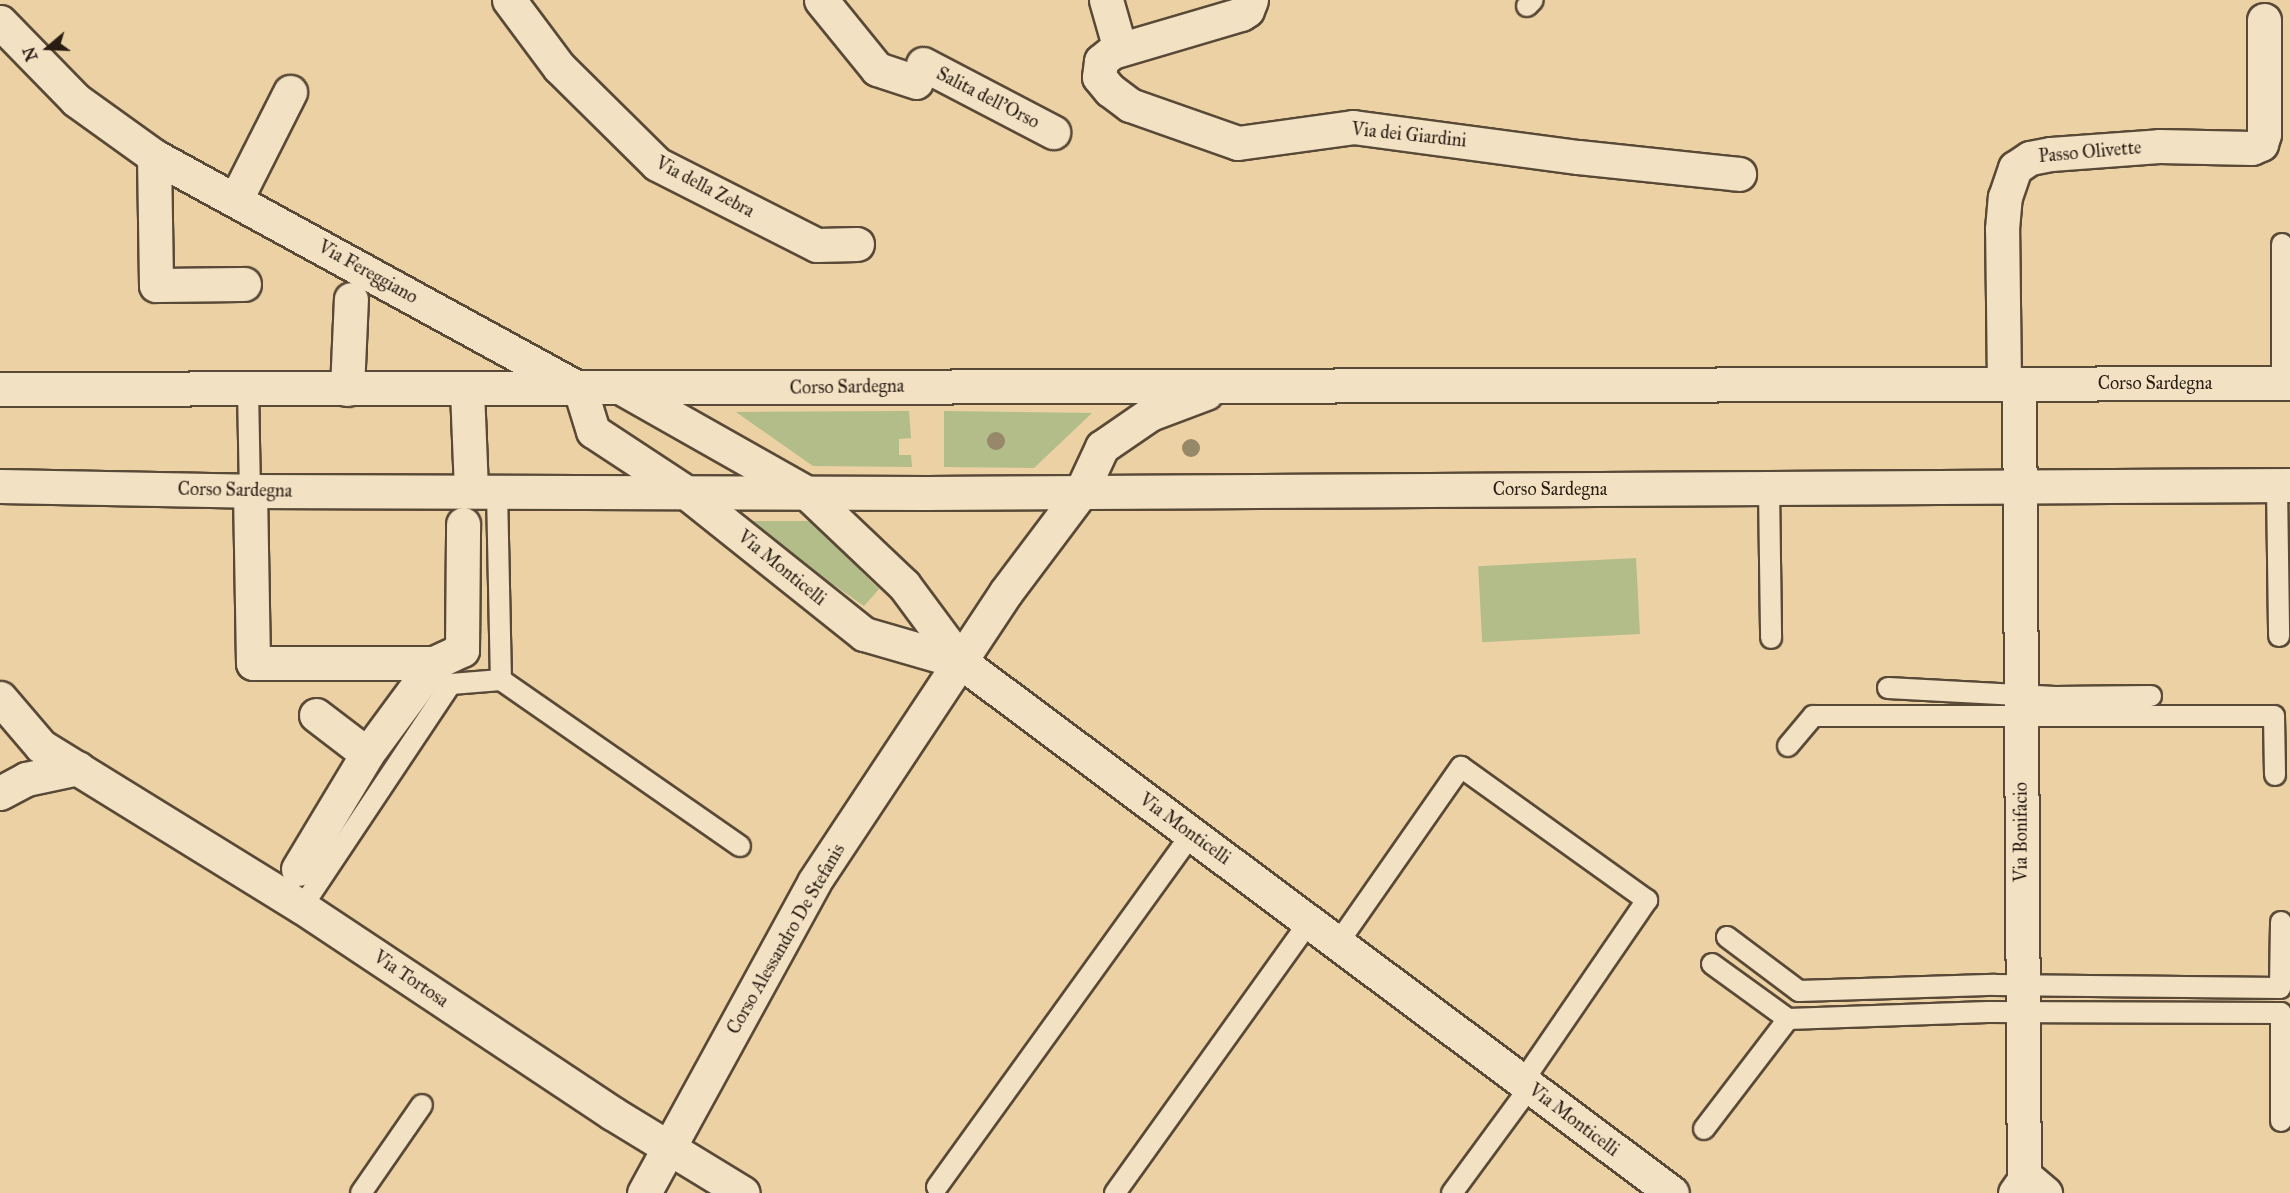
<!DOCTYPE html>
<html>
<head>
<meta charset="utf-8">
<style>
  body { margin:0 }
  #map { position:relative; width:2290px; height:1193px; overflow:hidden; background:#ebd1a3; font-family:"IM FELL Great Primer",serif }
  div>[style] { position:absolute }
  .green>* { inset:0; background:#b2bd8a; transform-origin:0 0 }
  .roads { filter:drop-shadow(2px 0 #594937) drop-shadow(-2px 0 #594937) drop-shadow(0 2px #594937) drop-shadow(0 -2px #594937) }
  .lane>* { height:20px; margin:-10px; padding:0 10px; transform-origin:10px; border-radius:10px; background:#f2e1c3 }
  .street>* { height:33px; margin:-16.5px; padding:0 16.5px; transform-origin:16.5px; border-radius:16.5px; background:#f2e1c3 }
  .secondary>* { height:33px; margin:-16.5px; padding:0 16.5px; transform-origin:16.5px; border-radius:16.5px; background:#f2e1c3 }
  .trees>* { width:18px; height:18px; margin:-9px; border-radius:50%; background:#968868 }
  span { translate:-50% -50%; white-space:nowrap; text-align:center; line-height:1.15; -webkit-text-stroke:6px #f2e1c3; paint-order:stroke }
  .street-label { font-size:18px; color:#281c13 }
  .north { position:absolute; left:18px; top:18px; width:60px; height:60px; -webkit-text-stroke:4px #f2e1c3; paint-order:stroke; rotate:251deg; font-size:16px; font-weight:700; line-height:24px; text-align:center; color:#281c13 }
  .north::after { content:''; display:block; margin:auto; width:21px; height:27px; background:#281c13; clip-path:polygon(50% 0,100% 100%,50% 72%,0 100%) }
</style>
</head>
<body>
<div id="map">
  <div class="green">
    <i style="clip-path:polygon(909px 411px,911px 438px,899px 439px,899px 455px,911px 455px,912px 467px,813px 466px,736px 412px)"></i>
    <i style="clip-path:polygon(944px 411px,1092px 413px,1034px 468px,944px 467px)"></i>
    <i style="clip-path:polygon(742px 521px,811px 521px,879px 589px,864px 606px)"></i>
    <i style="left:1636px;top:558px;width:76px;height:158px;rotate:87deg"></i>
  </div>
  <div class="roads">
    <div class="lane">
      <i style="left:1527px;top:6px;width:8px;rotate:-45deg"></i>
      <i style="left:2282px;top:383px;width:139px;rotate:-90deg"></i>
      <i style="left:248px;top:389px;width:102px;rotate:88.9deg"></i>
      <i style="left:2277px;top:485px;width:151px;rotate:89.2deg"></i>
      <i style="left:1769px;top:488px;width:150px;rotate:89.2deg"></i>
      <i style="left:497px;top:491px;width:189px;rotate:88.8deg"></i>
      <i style="left:501px;top:680px;width:291px;rotate:34.8deg"></i>
      <i style="left:1888px;top:688px;width:167px;rotate:3.1deg"></i>
      <i style="left:2055px;top:697px;width:96px;rotate:-0.6deg"></i>
      <i style="left:1788px;top:746px;width:39px;rotate:-50deg"></i>
      <i style="left:1813px;top:716px;width:461px"></i>
      <i style="left:2274px;top:716px;width:59px;rotate:89deg"></i>
      <i style="left:302px;top:907px;width:268px;rotate:-56.3deg"></i>
      <i style="left:451px;top:684px;width:50px;rotate:-4.6deg"></i>
      <i style="left:1727px;top:937px;width:90px;rotate:36.9deg"></i>
      <i style="left:1799px;top:991px;width:196px;rotate:-1.8deg"></i>
      <i style="left:1995px;top:985px;width:285px;rotate:0.6deg"></i>
      <i style="left:2280px;top:988px;width:66px;rotate:-89.1deg"></i>
      <i style="left:1338px;top:943px;width:215px;rotate:-55.1deg"></i>
      <i style="left:1461px;top:767px;width:229px;rotate:35.6deg"></i>
      <i style="left:1647px;top:900px;width:219px;rotate:124.4deg"></i>
      <i style="left:1712px;top:964px;width:94px;rotate:35.9deg"></i>
      <i style="left:1788px;top:1019px;width:200px;rotate:-2deg"></i>
      <i style="left:1988px;top:1012px;width:293px;rotate:0.2deg"></i>
      <i style="left:2281px;top:1013px;width:108px;rotate:90deg"></i>
      <i style="left:1704px;top:1129px;width:138px;rotate:-52.6deg"></i>
      <i style="left:937px;top:1187px;width:435px;rotate:-54.2deg"></i>
      <i style="left:361px;top:1193px;width:107px;rotate:-55.3deg"></i>
      <i style="left:1115px;top:1193px;width:335px;rotate:-54.4deg"></i>
      <i style="left:1452px;top:1193px;width:132px;rotate:-53.7deg"></i>
    </div>
    <div class="street">
      <i style="left:509px;top:0;width:84px;rotate:53.3deg"></i>
      <i style="left:559px;top:67px;width:138px;rotate:44.7deg"></i>
      <i style="left:657px;top:164px;width:179px;rotate:26.9deg"></i>
      <i style="left:817px;top:245px;width:40px;rotate:-1.4deg"></i>
      <i style="left:821px;top:0;width:89px;rotate:50.9deg"></i>
      <i style="left:877px;top:69px;width:41px;rotate:18.4deg"></i>
      <i style="left:1106px;top:0;width:51px;rotate:74.1deg"></i>
      <i style="left:1251px;top:0;width:11px;rotate:112deg"></i>
      <i style="left:1247px;top:10px;width:7px;rotate:146deg"></i>
      <i style="left:1241px;top:14px;width:134px;rotate:163.6deg"></i>
      <i style="left:1112px;top:52px;width:14px;rotate:141deg"></i>
      <i style="left:1101px;top:61px;width:16px;rotate:97deg"></i>
      <i style="left:1099px;top:77px;width:17px;rotate:50deg"></i>
      <i style="left:1110px;top:90px;width:25px;rotate:37deg"></i>
      <i style="left:1130px;top:105px;width:114px;rotate:19.4deg"></i>
      <i style="left:1238px;top:143px;width:116px;rotate:-7.9deg"></i>
      <i style="left:1353px;top:127px;width:227px;rotate:7.6deg"></i>
      <i style="left:1578px;top:157px;width:162px;rotate:6deg"></i>
      <i style="left:923px;top:64px;width:147px;rotate:27.6deg"></i>
      <i style="left:154px;top:156px;width:129px;rotate:89.1deg"></i>
      <i style="left:156px;top:285px;width:88px;rotate:-0.7deg"></i>
      <i style="left:236px;top:199px;width:120px;rotate:-63.2deg"></i>
      <i style="left:2004px;top:384px;width:155px;rotate:-90.7deg"></i>
      <i style="left:2002px;top:229px;width:32px;rotate:-85deg"></i>
      <i style="left:2005px;top:197px;width:31px;rotate:-71deg"></i>
      <i style="left:2015px;top:168px;width:18px;rotate:-34deg"></i>
      <i style="left:2030px;top:158px;width:21px;rotate:-11deg"></i>
      <i style="left:2051px;top:154px;width:108px;rotate:-4.2deg"></i>
      <i style="left:2159px;top:146px;width:93px;rotate:1.2deg"></i>
      <i style="left:2252px;top:148px;width:10px;rotate:-24deg"></i>
      <i style="left:2261px;top:144px;width:10px;rotate:-73deg"></i>
      <i style="left:2264px;top:134px;width:114px;rotate:-90deg"></i>
      <i style="left:347px;top:389px;width:90px;rotate:-87.5deg"></i>
      <i style="left:467px;top:390px;width:100px;rotate:87.7deg"></i>
      <i style="left:250px;top:491px;width:172px;rotate:89deg"></i>
      <i style="left:253px;top:663px;width:181px"></i>
      <i style="left:0;top:698px;width:63px;rotate:49.5deg"></i>
      <i style="left:41px;top:746px;width:307px;rotate:31.7deg"></i>
      <i style="left:302px;top:907px;width:372px;rotate:33.6deg"></i>
      <i style="left:612px;top:1113px;width:153px;rotate:31.4deg"></i>
      <i style="left:316px;top:715px;width:64px;rotate:37.4deg"></i>
      <i style="left:0;top:793px;width:30px;rotate:-28deg"></i>
      <i style="left:26px;top:779px;width:53px;rotate:-11.9deg"></i>
      <i style="left:298px;top:869px;width:134px;rotate:-59deg"></i>
      <i style="left:367px;top:754px;width:113px;rotate:-53.6deg"></i>
      <i style="left:434px;top:663px;width:31px;rotate:-25deg"></i>
      <i style="left:462px;top:650px;width:126px;rotate:-89.5deg"></i>
      <i style="left:2015px;top:1193px;width:19px;rotate:-55deg"></i>
      <i style="left:2026px;top:1177px;width:25px;rotate:40deg"></i>
    </div>
    <div class="secondary">
      <i style="left:0;top:22px;width:109px;rotate:45.7deg"></i>
      <i style="left:76px;top:100px;width:96px;rotate:35.7deg"></i>
      <i style="left:154px;top:156px;width:485px;rotate:28.7deg"></i>
      <i style="left:2019px;top:384px;width:809px;rotate:89.65deg"></i>
      <i style="left:0;top:389px;width:2290px;rotate:-0.15deg"></i>
      <i style="left:580px;top:389px;width:44px;rotate:72.8deg"></i>
      <i style="left:593px;top:431px;width:111px;rotate:33.3deg"></i>
      <i style="left:686px;top:492px;width:228px;rotate:38.6deg"></i>
      <i style="left:864px;top:634px;width:101px;rotate:16.1deg"></i>
      <i style="left:961px;top:662px;width:887px;rotate:36.75deg"></i>
      <i style="left:625px;top:390px;width:209px;rotate:29.5deg"></i>
      <i style="left:807px;top:493px;width:134px;rotate:43.5deg"></i>
      <i style="left:904px;top:585px;width:96px;rotate:53.5deg"></i>
      <i style="left:0;top:486px;width:250px;rotate:1.1deg"></i>
      <i style="left:250px;top:491px;width:676px;rotate:0.17deg"></i>
      <i style="left:926px;top:493px;width:1364px;rotate:-0.34deg"></i>
      <i style="left:644px;top:1193px;width:354px;rotate:-61.3deg"></i>
      <i style="left:814px;top:882px;width:348px;rotate:-56.5deg"></i>
      <i style="left:1006px;top:592px;width:125px;rotate:-53.1deg"></i>
      <i style="left:1081px;top:492px;width:50px;rotate:-65deg"></i>
      <i style="left:1102px;top:447px;width:58px;rotate:-34.5deg"></i>
      <i style="left:1150px;top:414px;width:60px;rotate:-20.6deg"></i>
    </div>
  </div>
  <div class="trees">
    <i style="left:996px;top:441px"></i>
    <i style="left:1191px;top:448px"></i>
  </div>
  <div class="street-label">
    <span style="left:988px;top:98px;rotate:27deg">Salita dell'Orso</span>
    <span style="left:1409px;top:135px;rotate:6deg">Via dei Giardini</span>
    <span style="left:2090px;top:152px;rotate:-5deg">Passo Olivette</span>
    <span style="left:705px;top:187px;rotate:28deg">Via della Zebra</span>
    <span style="left:368px;top:272px;rotate:29deg">Via Fereggiano</span>
    <span style="left:2155px;top:383px">Corso Sardegna</span>
    <span style="left:847px;top:387px;rotate:-1deg">Corso Sardegna</span>
    <span style="left:1550px;top:489px">Corso Sardegna</span>
    <span style="left:235px;top:490px;rotate:1deg">Corso Sardegna</span>
    <span style="left:782px;top:568px;rotate:39deg">Via Monticelli</span>
    <span style="left:1185px;top:829px;rotate:36deg">Via Monticelli</span>
    <span style="left:2021px;top:832px;rotate:-90deg">Via Bonifacio</span>
    <span style="left:786px;top:939px;rotate:-60deg">Corso Alessandro De Stefanis</span>
    <span style="left:411px;top:979px;rotate:34deg">Via Tortosa</span>
    <span style="left:1574px;top:1120px;rotate:37deg">Via Monticelli</span>
  </div>
  <div class="north">N</div>
</div>
</body>
</html>
